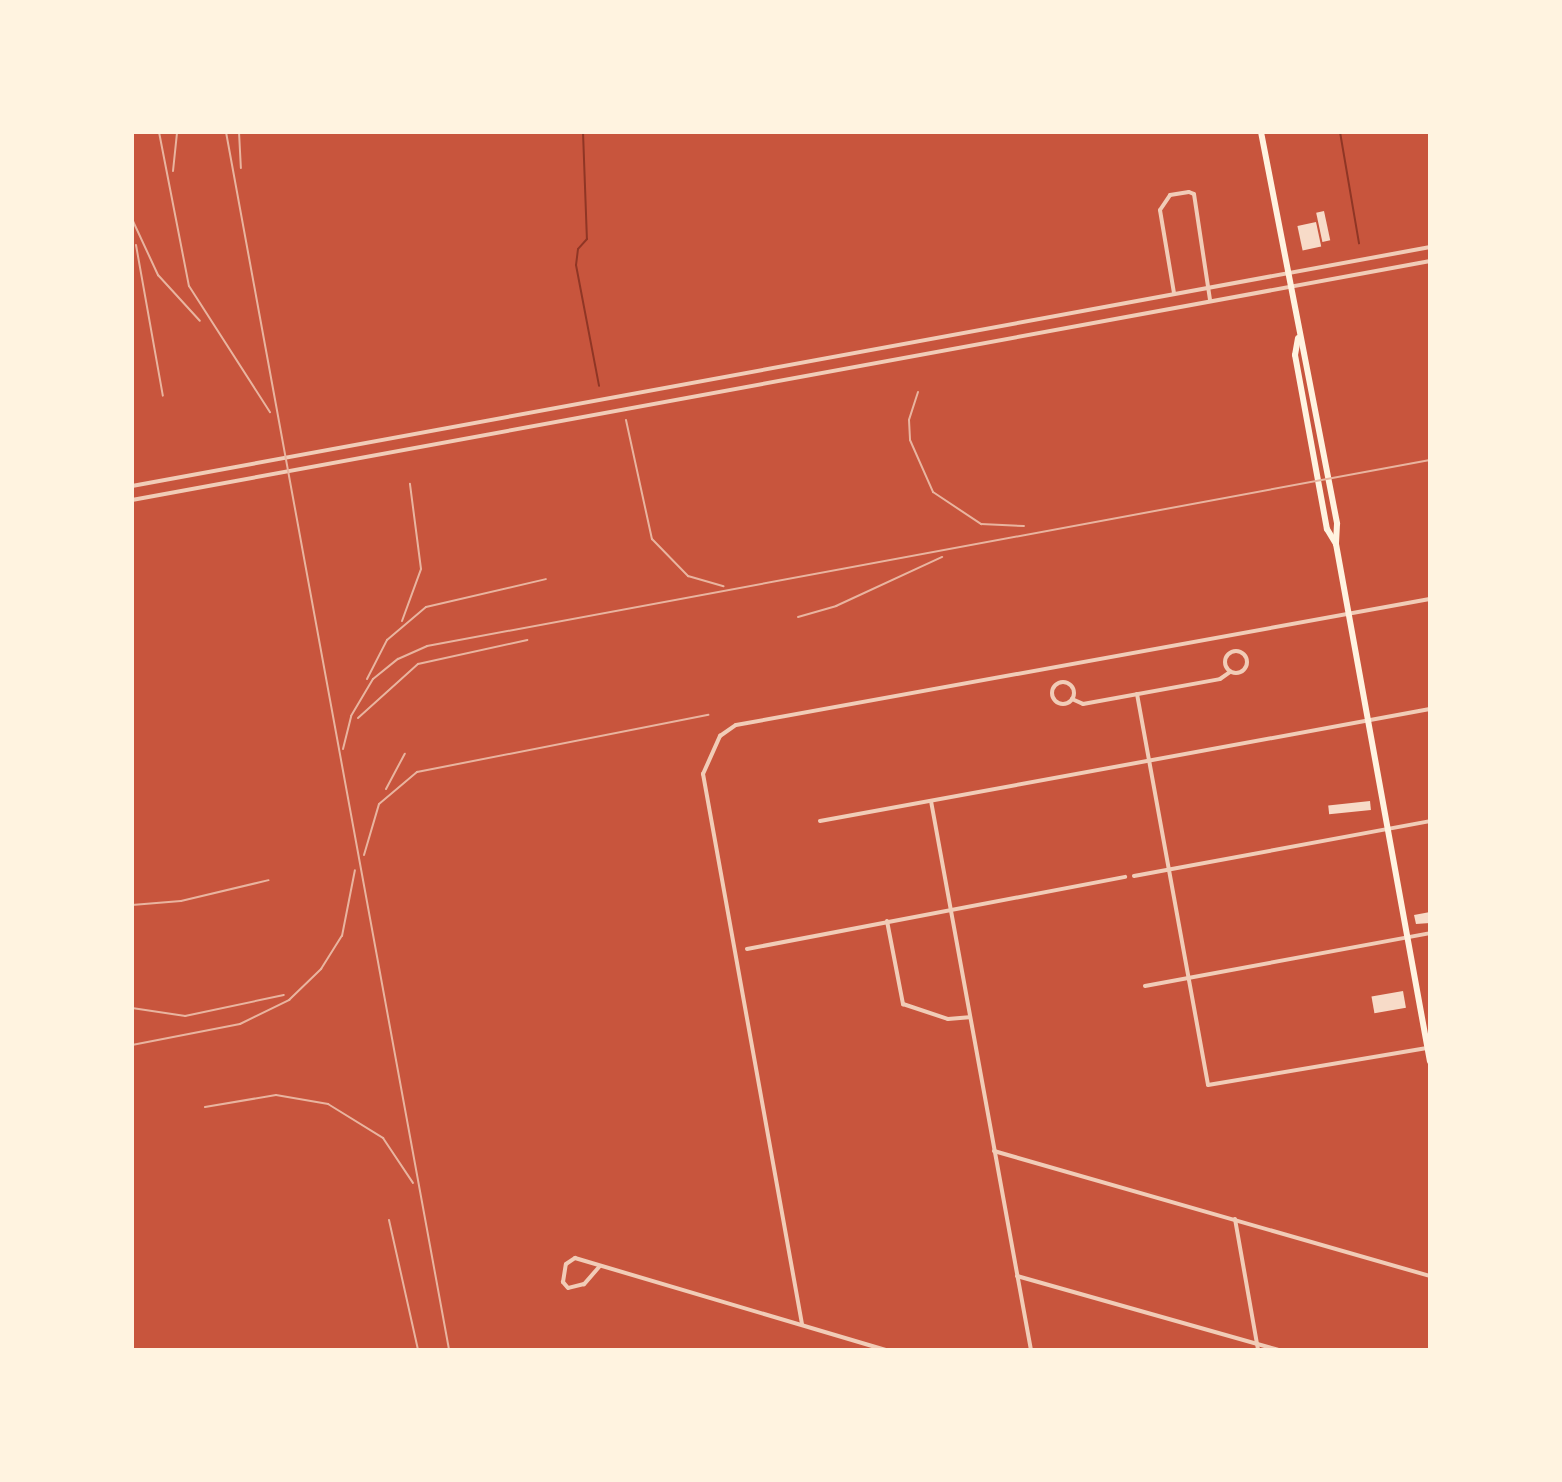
<!DOCTYPE html>
<html>
<head>
<meta charset="utf-8">
<style>
  body { margin:0 }
  #map { position:relative; width:1562px; height:1482px; overflow:hidden; background:#c8553d; font-family:"Noto Sans",sans-serif }
  div>[style] { position:absolute }
  .stream>* { height:2px; margin:-1px; padding:0 1px; transform-origin:1px; border-radius:1px; background:#8f3625 }
  .building>* { inset:0; background:#f7dbc8; transform-origin:0 0 }
  .minor>* { height:4px; margin:-2px; padding:0 2px; transform-origin:2px; border-radius:2px; background:#f1ccb7 }
  .minor>.ring { margin:-2px; padding:0; box-sizing:content-box; background:none; border:4px solid #f1ccb7; border-radius:50% }
  .tertiary>* { height:4px; margin:-2px; padding:0 2px; transform-origin:2px; border-radius:2px; background:#f1ccb7 }
  .primary>* { height:6px; margin:-3px; padding:0 3px; transform-origin:3px; border-radius:3px; background:#fff3e0 }
  .rail>* { height:2px; margin:-1px; padding:0 1px; transform-origin:1px; border-radius:1px; background:#e9b49f }
  span { translate:-50% -50%; white-space:nowrap; text-align:center; line-height:1.15; -webkit-text-stroke:7px #fff3e0; paint-order:stroke }
  .frame { position:absolute; inset:0; border:134px solid #fff3e0; pointer-events:none }
</style>
</head>
<body>
<div id="map">
  <div class="stream">
    <i style="left:583px;top:132px;width:107px;rotate:87.9deg"></i>
    <i style="left:587px;top:239px;width:13px;rotate:132deg"></i>
    <i style="left:578px;top:249px;width:16px;rotate:97deg"></i>
    <i style="left:576px;top:265px;width:123px;rotate:79.2deg"></i>
    <i style="left:1340px;top:132px;width:113px;rotate:80.3deg"></i>
  </div>
  <div class="building">
    <i style="left:1324px;top:211px;width:30px;height:8px;rotate:78deg"></i>
    <i style="left:1316px;top:222px;width:25px;height:19px;rotate:78deg"></i>
    <i style="left:1370px;top:801px;width:9px;height:42px;rotate:84deg"></i>
    <i style="clip-path:polygon(1430px 912px,1430px 923px,1416px 924px,1414px 915px)"></i>
    <i style="left:1403px;top:991px;width:17px;height:32px;rotate:80deg"></i>
  </div>
  <div class="minor">
    <i style="left:1174px;top:293px;width:84px;rotate:-99.6deg"></i>
    <i style="left:1160px;top:210px;width:18px;rotate:-56deg"></i>
    <i style="left:1170px;top:195px;width:19px;rotate:-9deg"></i>
    <i style="left:1189px;top:192px;width:5px;rotate:22deg"></i>
    <i style="left:1194px;top:194px;width:107px;rotate:81.4deg"></i>
    <i class="ring" style="left:1225px;top:651px;width:18px;height:18px"></i>
    <i class="ring" style="left:1052px;top:682px;width:18px;height:18px"></i>
    <i style="left:1137px;top:694px;width:397px;rotate:79.7deg"></i>
    <i style="left:1208px;top:1085px;width:222px;rotate:-9.6deg"></i>
    <i style="left:1072px;top:699px;width:12px;rotate:24deg"></i>
    <i style="left:1083px;top:704px;width:139px;rotate:-10.3deg"></i>
    <i style="left:1220px;top:679px;width:12px;rotate:-35deg"></i>
    <i style="left:931px;top:801px;width:558px;rotate:79.68deg"></i>
    <i style="left:820px;top:821px;width:620px;rotate:-10.4deg"></i>
    <i style="left:1134px;top:876px;width:301px;rotate:-10.5deg"></i>
    <i style="left:887px;top:921px;width:85px;rotate:79.1deg"></i>
    <i style="left:903px;top:1004px;width:47px;rotate:18.4deg"></i>
    <i style="left:948px;top:1019px;width:21px;rotate:-5deg"></i>
    <i style="left:747px;top:949px;width:385px;rotate:-10.8deg"></i>
    <i style="left:1145px;top:986px;width:290px;rotate:-10.5deg"></i>
    <i style="left:994px;top:1151px;width:454px;rotate:16deg"></i>
    <i style="left:1235px;top:1219px;width:133px;rotate:80deg"></i>
    <i style="left:599px;top:1267px;width:23px;rotate:131deg"></i>
    <i style="left:584px;top:1284px;width:16px;rotate:166deg"></i>
    <i style="left:568px;top:1288px;width:8px;rotate:-130deg"></i>
    <i style="left:563px;top:1282px;width:18px;rotate:-81deg"></i>
    <i style="left:566px;top:1264px;width:11px;rotate:-34deg"></i>
    <i style="left:575px;top:1258px;width:324px;rotate:16.5deg"></i>
    <i style="left:1017px;top:1276px;width:271px;rotate:15.8deg"></i>
    <i style="left:802px;top:1324px;width:559px;rotate:-100.2deg"></i>
    <i style="left:703px;top:774px;width:42px;rotate:-65.9deg"></i>
    <i style="left:720px;top:736px;width:19px;rotate:-35deg"></i>
    <i style="left:736px;top:725px;width:705px;rotate:-10.29deg"></i>
  </div>
  <div class="tertiary">
    <i style="left:132px;top:486px;width:1320px;rotate:-10.43deg"></i>
    <i style="left:132px;top:500px;width:1320px;rotate:-10.43deg"></i>
  </div>
  <div class="primary">
    <i style="left:1261px;top:132px;width:399px;rotate:79deg"></i>
    <i style="left:1337px;top:524px;width:20px;rotate:93deg"></i>
    <i style="left:1336px;top:544px;width:526px;rotate:79.71deg"></i>
    <i style="left:1298px;top:338px;width:17px;rotate:100deg"></i>
    <i style="left:1295px;top:355px;width:177px;rotate:79.6deg"></i>
    <i style="left:1327px;top:529px;width:17px;rotate:59deg"></i>
  </div>
  <div class="rail">
    <i style="left:159px;top:132px;width:157px;rotate:79deg"></i>
    <i style="left:189px;top:286px;width:150px;rotate:57.3deg"></i>
    <i style="left:226px;top:132px;width:1238px;rotate:79.62deg"></i>
    <i style="left:239px;top:132px;width:36px;rotate:87deg"></i>
    <i style="left:173px;top:171px;width:39px;rotate:-84deg"></i>
    <i style="left:132px;top:219px;width:62px;rotate:65.1deg"></i>
    <i style="left:158px;top:275px;width:62px;rotate:47.6deg"></i>
    <i style="left:136px;top:245px;width:153px;rotate:79.9deg"></i>
    <i style="left:918px;top:392px;width:29px;rotate:108deg"></i>
    <i style="left:909px;top:420px;width:20px;rotate:87deg"></i>
    <i style="left:910px;top:440px;width:57px;rotate:66.1deg"></i>
    <i style="left:933px;top:492px;width:58px;rotate:33.7deg"></i>
    <i style="left:981px;top:524px;width:43px;rotate:2.7deg"></i>
    <i style="left:626px;top:420px;width:122px;rotate:77.7deg"></i>
    <i style="left:652px;top:539px;width:52px;rotate:45.8deg"></i>
    <i style="left:688px;top:576px;width:37px;rotate:16deg"></i>
    <i style="left:798px;top:617px;width:40px;rotate:-16deg"></i>
    <i style="left:836px;top:606px;width:117px;rotate:-24.8deg"></i>
    <i style="left:402px;top:621px;width:55px;rotate:-69.9deg"></i>
    <i style="left:421px;top:569px;width:86px;rotate:-97.4deg"></i>
    <i style="left:367px;top:679px;width:44px;rotate:-62.9deg"></i>
    <i style="left:387px;top:640px;width:51px;rotate:-40.2deg"></i>
    <i style="left:426px;top:607px;width:123px;rotate:-13.1deg"></i>
    <i style="left:358px;top:718px;width:81px;rotate:-42deg"></i>
    <i style="left:418px;top:664px;width:112px;rotate:-12.4deg"></i>
    <i style="left:343px;top:749px;width:34px;rotate:-76deg"></i>
    <i style="left:351px;top:716px;width:43px;rotate:-59.3deg"></i>
    <i style="left:373px;top:679px;width:32px;rotate:-39deg"></i>
    <i style="left:398px;top:659px;width:32px;rotate:-24deg"></i>
    <i style="left:427px;top:646px;width:1020px;rotate:-10.51deg"></i>
    <i style="left:386px;top:789px;width:40px;rotate:-62deg"></i>
    <i style="left:364px;top:855px;width:53px;rotate:-73.6deg"></i>
    <i style="left:379px;top:804px;width:50px;rotate:-40.1deg"></i>
    <i style="left:417px;top:772px;width:297px;rotate:-11.1deg"></i>
    <i style="left:132px;top:905px;width:49px;rotate:-4.7deg"></i>
    <i style="left:181px;top:901px;width:90px;rotate:-13.4deg"></i>
    <i style="left:132px;top:1008px;width:54px;rotate:8.6deg"></i>
    <i style="left:185px;top:1016px;width:101px;rotate:-12deg"></i>
    <i style="left:132px;top:1045px;width:110px;rotate:-11deg"></i>
    <i style="left:240px;top:1024px;width:55px;rotate:-26.1deg"></i>
    <i style="left:289px;top:1000px;width:45px;rotate:-44.1deg"></i>
    <i style="left:321px;top:969px;width:39px;rotate:-58deg"></i>
    <i style="left:342px;top:936px;width:67px;rotate:-78.9deg"></i>
    <i style="left:205px;top:1107px;width:72px;rotate:-9.6deg"></i>
    <i style="left:276px;top:1095px;width:53px;rotate:9.8deg"></i>
    <i style="left:328px;top:1104px;width:65px;rotate:31.7deg"></i>
    <i style="left:383px;top:1138px;width:54px;rotate:56.3deg"></i>
    <i style="left:389px;top:1220px;width:133px;rotate:77.4deg"></i>
  </div>
  <div class="frame"></div>
</div>
</body>
</html>
